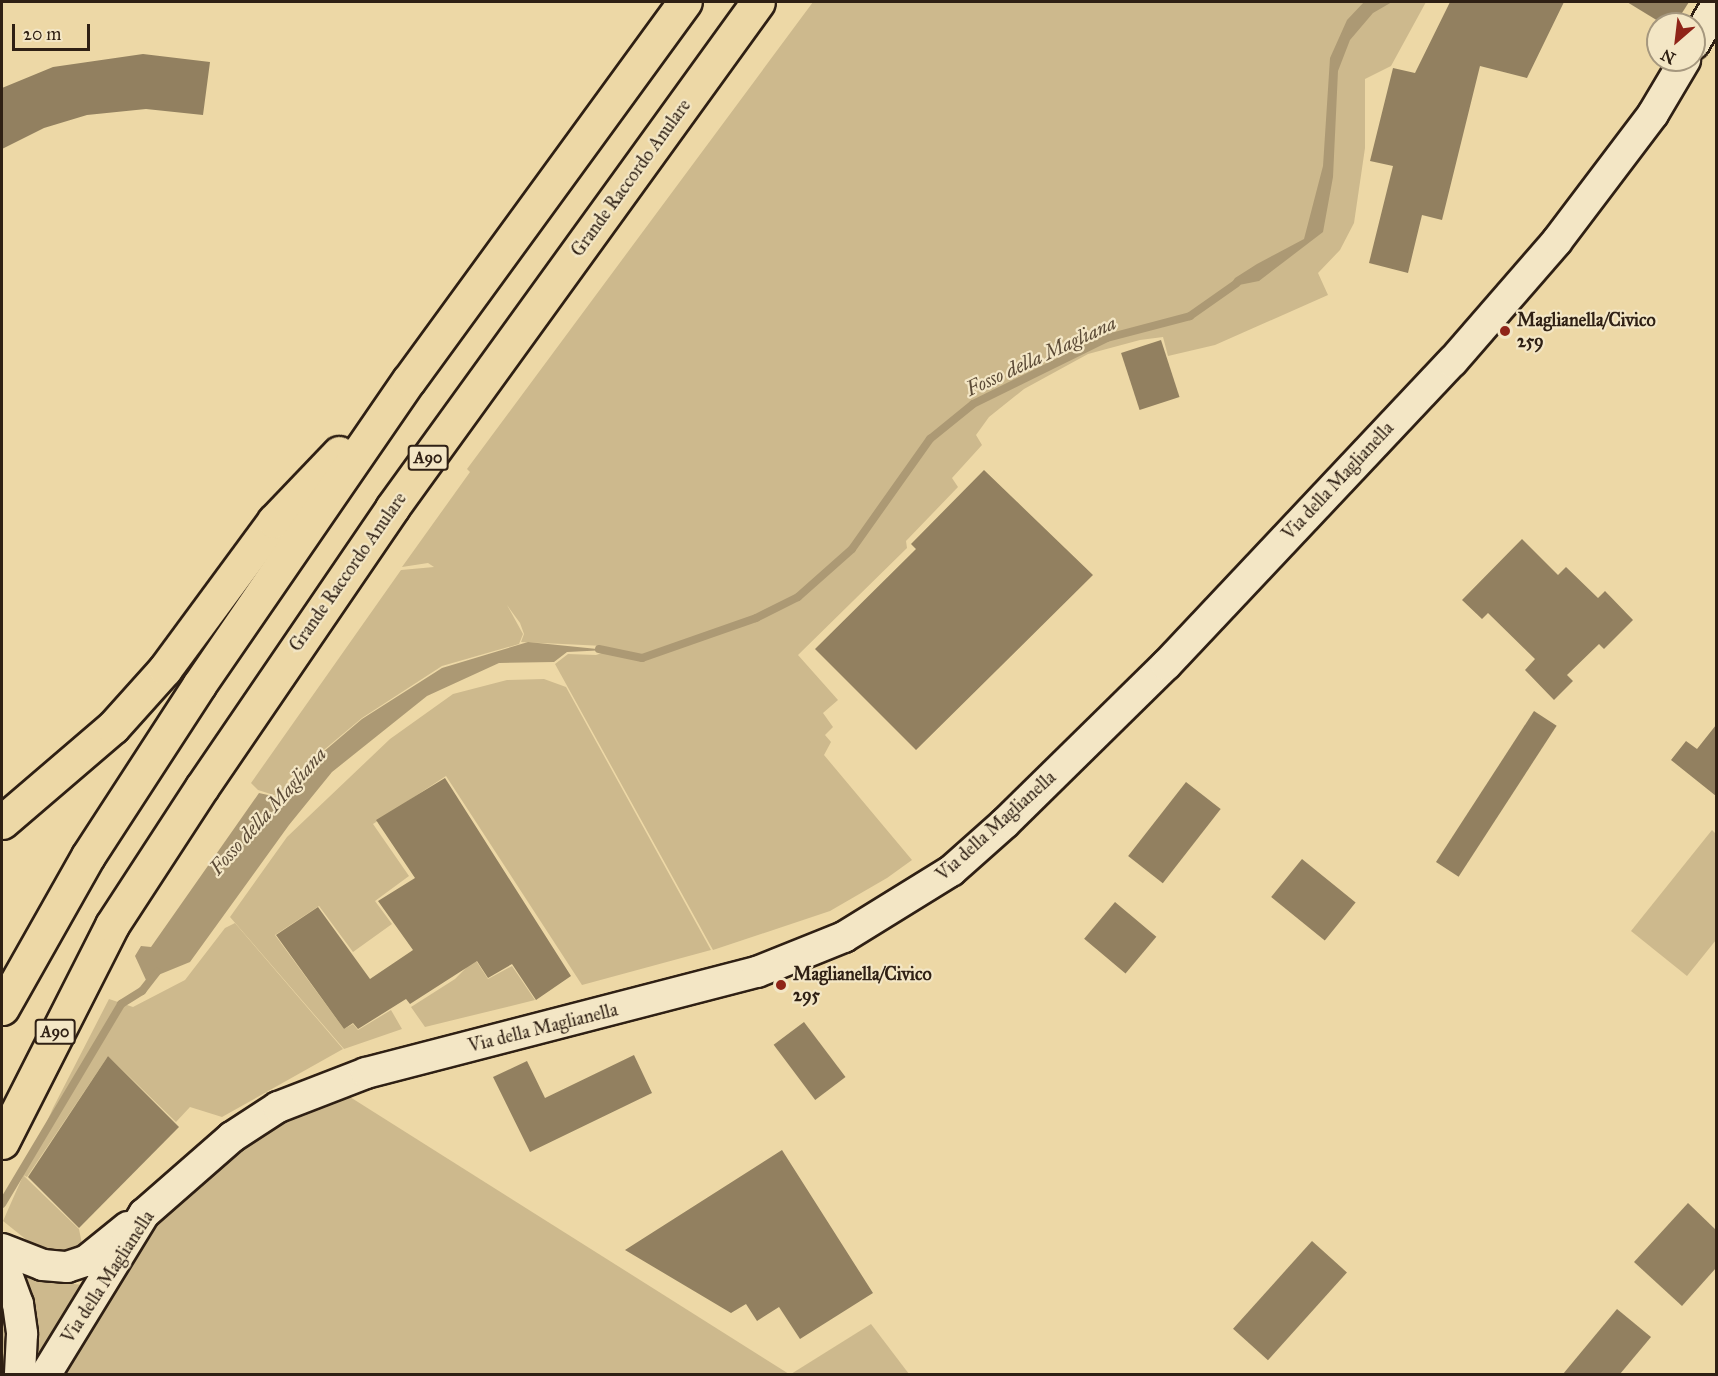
<!DOCTYPE html>
<html>
<head>
<meta charset="utf-8">
<style>
  body { margin:0 }
  #map { position:relative; width:1718px; height:1376px; overflow:hidden; background:#edd8a6; font-family:"IM FELL Great Primer",serif }
  div>[style] { position:absolute }
  .green>* { inset:0; background:#cdb98d }
  .water>* { inset:0; background:#ac9974 }
  .stream>* { height:8px; margin:-4px; padding:0 4px; transform-origin:4px; border-radius:4px; background:#ac9974 }
  .building>* { inset:0; background:#928060; transform-origin:0 0 }
  .roads { filter:drop-shadow(2px 0 #2f2014) drop-shadow(-2px 0 #2f2014) drop-shadow(0 2px #2f2014) drop-shadow(0 -2px #2f2014) }
  .secondary>* { height:30px; margin:-15px; padding:0 15px; transform-origin:15px; border-radius:15px; background:#f3e6c5 }
  .motorway>* { height:33px; margin:-16.5px; padding:0 16.5px; transform-origin:16.5px; border-radius:16.5px; background:#edd8a6 }
  .dots>* { width:16px; height:16px; translate:-50% -50%; box-sizing:border-box; border:3px solid #f3e6c5; border-radius:50% }
  span { translate:-50% -50%; white-space:nowrap; text-align:center; line-height:1.15; -webkit-text-stroke:4.5px #f3e6c5; paint-order:stroke }
  .shield-label span { padding:2px 4px; background:#f3e6c5; border:2px solid; border-radius:4px; -webkit-text-stroke-width:0 }
  .shield-label { font-size:16px; color:#2f2014; font-weight:700 }
  .street-label { font-size:18px; color:#2f2014 }
  .poi-label { font-size:18px; color:#2f2014; font-weight:700 }
  .left { translate:0 -50%; text-align:left }
  .water-label { font-size:20px; color:#5b4a36; font-style:italic }
  .frame { position:absolute; inset:0; border:3px solid #2f2014; pointer-events:none }
  .north { position:absolute; left:1646px; top:12px; width:60px; height:60px; box-sizing:border-box; background:#f3e6c5; border:2px solid #a5977e; border-radius:50%; rotate:208deg; font-size:16px; font-weight:700; line-height:24px; text-align:center; color:#2f2014 }
  .north::after { content:''; display:block; margin:auto; width:21px; height:27px; background:#8f2418; clip-path:polygon(50% 0,100% 100%,50% 72%,0 100%) }
  .scale { position:absolute; left:12px; top:24px; width:78px; height:27px; box-sizing:border-box; border:3px solid #2f2014; border-top:0; padding-left:8px; font-size:18px; line-height:21px; white-space:nowrap; color:#2f2014; -webkit-text-stroke:4px #f3e6c5; paint-order:stroke }
</style>
</head>
<body>
<div id="map">
  <div class="green">
    <i style="clip-path:polygon(813px 2px,1426px 2px,1391px 66px,1365px 79px,1365px 148px,1354px 223px,1340px 250px,1318px 273px,1328px 295px,1215px 345px,1168px 356px,1163px 337px,1140px 340px,1088px 354px,1024px 389px,989px 417px,976px 435px,982px 445px,952px 478px,958px 487px,906px 541px,907px 548px,798px 655px,838px 700px,823px 713px,833px 727px,825px 735px,831px 742px,824px 755px,912px 860px,887px 878px,830px 911px,713px 950px,555px 664px,568px 654px,596px 655px,608px 651px,604px 646px,521px 642px,524px 634px,520px 623px,507px 605px,523px 634px,519px 644px,442px 666px,362px 718px,288px 780px,285px 791px,277px 796px,258px 790px,251px 783px,401px 570px,434px 567px,428px 563px,402px 567px,470px 472px,467px 469px)"></i>
    <i style="clip-path:polygon(544px 679px,566px 687px,711px 950px,582px 985px,446px 776px,373px 824px,409px 876px,375px 901px,392px 924px,353px 952px,319px 906px,275px 935px,344px 1029px,353px 1024px,358px 1030px,391px 1010px,402px 1029px,344px 1049px,230px 917px,287px 837px,390px 739px,453px 694px,507px 680px)"></i>
    <i style="clip-path:polygon(1712px 830px,1716px 834px,1716px 940px,1687px 976px,1631px 931px)"></i>
    <i style="clip-path:polygon(235px 923px,343px 1049px,222px 1117px,190px 1107px,176px 1122px,108px 1056px,27px 1177px,23px 1175px,79px 1229px,82px 1244px,74px 1254px,38px 1249px,3px 1221px,53px 1108px,109px 999px,133px 1007px,185px 980px,225px 928px)"></i>
    <i style="clip-path:polygon(475px 959px,488px 979px,512px 966px,535px 1000px,425px 1027px,411px 1007px,455px 979px)"></i>
    <i style="clip-path:polygon(331px 1085px,789px 1374px,61px 1374px,166px 1195px)"></i>
    <i style="clip-path:polygon(24px 1274px,48px 1281px,83px 1285px,42px 1354px,37px 1351px)"></i>
    <i style="clip-path:polygon(2px 1312px,7px 1336px,2px 1369px)"></i>
    <i style="clip-path:polygon(871px 1324px,909px 1374px,791px 1374px)"></i>
  </div>
  <div class="water">
    <i style="clip-path:polygon(1364px 2px,1392px 2px,1373px 13px,1350px 40px,1338px 71px,1333px 177px,1323px 232px,1259px 281px,1229px 287px,1235px 278px,1257px 264px,1304px 239px,1323px 166px,1330px 58px,1347px 20px)"></i>
    <i style="clip-path:polygon(528px 642px,607px 650px,567px 652px,554px 662px,499px 663px,427px 696px,332px 772px,289px 825px,190px 962px,146px 980px,135px 956px,141px 946px,151px 947px,259px 793px,277px 797px,286px 791px,289px 781px,362px 719px,442px 668px)"></i>
  </div>
  <div class="stream">
    <i style="left:599px;top:649px;width:44px;rotate:11.8deg"></i>
    <i style="left:642px;top:658px;width:121px;rotate:-19.3deg"></i>
    <i style="left:756px;top:618px;width:47px;rotate:-26.6deg"></i>
    <i style="left:798px;top:597px;width:72px;rotate:-41.6deg"></i>
    <i style="left:852px;top:549px;width:135px;rotate:-54.7deg"></i>
    <i style="left:930px;top:439px;width:55px;rotate:-39.1deg"></i>
    <i style="left:973px;top:404px;width:149px;rotate:-26.2deg"></i>
    <i style="left:1107px;top:338px;width:86px;rotate:-14.8deg"></i>
    <i style="left:1190px;top:316px;width:57px;rotate:-35.1deg"></i>
    <i style="left:2px;top:1204px;width:233px;rotate:-59.2deg"></i>
    <i style="left:121px;top:1004px;width:25px;rotate:-32deg"></i>
    <i style="left:142px;top:991px;width:24px;rotate:-52deg"></i>
  </div>
  <div class="building">
    <i style="clip-path:polygon(1450px 2px,1564px 2px,1527px 78px,1480px 66px,1442px 220px,1422px 215px,1408px 273px,1369px 263px,1393px 166px,1370px 161px,1393px 68px,1415px 73px)"></i>
    <i style="clip-path:polygon(1627px 2px,1689px 2px,1675px 24px,1663px 24px)"></i>
    <i style="clip-path:polygon(143px 54px,210px 62px,203px 115px,146px 109px,87px 115px,44px 128px,2px 149px,2px 88px,53px 67px)"></i>
    <i style="left:1161px;top:340px;width:60px;height:42px;rotate:72deg"></i>
    <i style="clip-path:polygon(984px 470px,1093px 575px,916px 750px,815px 649px,916px 549px,911px 544px)"></i>
    <i style="clip-path:polygon(1522px 539px,1558px 575px,1566px 567px,1598px 598px,1605px 591px,1633px 620px,1604px 649px,1599px 644px,1567px 675px,1573px 681px,1554px 700px,1525px 670px,1535px 659px,1488px 613px,1482px 619px,1462px 600px)"></i>
    <i style="left:1534px;top:711px;width:27px;height:180px;rotate:33deg"></i>
    <i style="clip-path:polygon(1716px 725px,1716px 796px,1671px 760px,1686px 741px,1697px 749px)"></i>
    <i style="clip-path:polygon(445px 778px,571px 976px,536px 1000px,512px 964px,488px 978px,477px 961px,410px 1004px,406px 999px,358px 1029px,353px 1023px,344px 1029px,276px 935px,318px 907px,370px 979px,413px 950px,378px 901px,415px 878px,376px 820px)"></i>
    <i style="left:1186px;top:782px;width:44px;height:94px;rotate:38deg"></i>
    <i style="left:1302px;top:859px;width:69px;height:49px;rotate:39deg"></i>
    <i style="left:1115px;top:902px;width:54px;height:48px;rotate:40deg"></i>
    <i style="left:804px;top:1022px;width:69px;height:38px;rotate:53deg"></i>
    <i style="clip-path:polygon(634px 1055px,652px 1093px,530px 1152px,493px 1077px,527px 1061px,545px 1098px)"></i>
    <i style="clip-path:polygon(108px 1056px,179px 1127px,79px 1228px,28px 1177px)"></i>
    <i style="clip-path:polygon(782px 1150px,873px 1293px,800px 1339px,779px 1307px,757px 1321px,746px 1304px,731px 1313px,625px 1250px)"></i>
    <i style="clip-path:polygon(1688px 1203px,1716px 1230px,1716px 1268px,1682px 1306px,1634px 1262px)"></i>
    <i style="left:1312px;top:1241px;width:47px;height:118px;rotate:42deg"></i>
    <i style="clip-path:polygon(1617px 1309px,1651px 1337px,1620px 1374px,1563px 1374px)"></i>
  </div>
  <div class="roads">
    <div class="secondary">
      <i style="left:1694px;top:44px;width:44px;rotate:-59.9deg"></i>
      <i style="left:2px;top:1249px;width:44px;rotate:21.3deg"></i>
      <i style="left:43px;top:1265px;width:24px;rotate:5deg"></i>
      <i style="left:67px;top:1267px;width:20px;rotate:-18deg"></i>
      <i style="left:86px;top:1261px;width:54px;rotate:-39deg"></i>
      <i style="left:2px;top:1261px;width:46px;rotate:69.6deg"></i>
      <i style="left:18px;top:1304px;width:30px;rotate:82deg"></i>
      <i style="left:22px;top:1334px;width:40px;rotate:92.9deg"></i>
      <i style="left:46px;top:1374px;width:188px;rotate:-58.5deg"></i>
      <i style="left:144px;top:1214px;width:117px;rotate:-41.2deg"></i>
      <i style="left:232px;top:1137px;width:55px;rotate:-33.1deg"></i>
      <i style="left:278px;top:1107px;width:94px;rotate:-21.1deg"></i>
      <i style="left:366px;top:1073px;width:404px;rotate:-14.5deg"></i>
      <i style="left:757px;top:972px;width:94px;rotate:-21.9deg"></i>
      <i style="left:844px;top:937px;width:126px;rotate:-31.7deg"></i>
      <i style="left:951px;top:871px;width:72px;rotate:-41.6deg"></i>
      <i style="left:1005px;top:823px;width:226px;rotate:-44.5deg"></i>
      <i style="left:1166px;top:665px;width:417px;rotate:-46.7deg"></i>
      <i style="left:1452px;top:362px;width:160px;rotate:-49deg"></i>
      <i style="left:1557px;top:241px;width:159px;rotate:-52.9deg"></i>
      <i style="left:1653px;top:114px;width:63px;rotate:-59.3deg"></i>
    </div>
    <div class="motorway">
      <i style="left:2px;top:822px;width:146px;rotate:-40.6deg"></i>
      <i style="left:113px;top:727px;width:78px;rotate:-48.1deg"></i>
      <i style="left:165px;top:669px;width:184px;rotate:-53.6deg"></i>
      <i style="left:274px;top:521px;width:94px;rotate:-46.3deg"></i>
      <i style="left:2px;top:1008px;width:175px;rotate:-60.5deg"></i>
      <i style="left:88px;top:856px;width:204px;rotate:-57deg"></i>
      <i style="left:199px;top:685px;width:370px;rotate:-55.5deg"></i>
      <i style="left:409px;top:380px;width:468px;rotate:-53.9deg"></i>
      <i style="left:2px;top:1142px;width:243px;rotate:-63.1deg"></i>
      <i style="left:112px;top:925px;width:165px;rotate:-56.9deg"></i>
      <i style="left:202px;top:787px;width:338px;rotate:-55.7deg"></i>
      <i style="left:392px;top:508px;width:624px;rotate:-54.12deg"></i>
    </div>
  </div>
  <div class="dots">
    <i style="left:1505px;top:331px;background:#8f2418"></i>
    <i style="left:781px;top:985px;background:#8f2418"></i>
  </div>
  <div class="shield-label">
    <span style="left:428px;top:458px">A90</span>
    <span style="left:55px;top:1032px">A90</span>
  </div>
  <div class="street-label">
    <span style="left:631px;top:178px;rotate:-54deg">Grande Raccordo Anulare</span>
    <span style="left:1338px;top:481px;rotate:-47deg">Via della Maglianella</span>
    <span style="left:348px;top:572px;rotate:-55deg">Grande Raccordo Anulare</span>
    <span style="left:996px;top:826px;rotate:-42deg">Via della Maglianella</span>
    <span style="left:543px;top:1028px;rotate:-14deg">Via della Maglianella</span>
    <span style="left:108px;top:1277px;rotate:-57deg">Via della Maglianella</span>
  </div>
  <div class="poi-label">
    <span class="left" style="left:1517px;top:331px">Maglianella/Civico<br>259</span>
    <span class="left" style="left:793px;top:985px">Maglianella/Civico<br>295</span>
  </div>
  <div class="water-label">
    <span style="left:1041px;top:356px;rotate:-25deg">Fosso della Magliana</span>
    <span style="left:268px;top:811px;rotate:-48deg">Fosso della Magliana</span>
  </div>
  <div class="frame"></div>
  <div class="north">N</div>
  <div class="scale">20 m</div>
</div>
</body>
</html>
